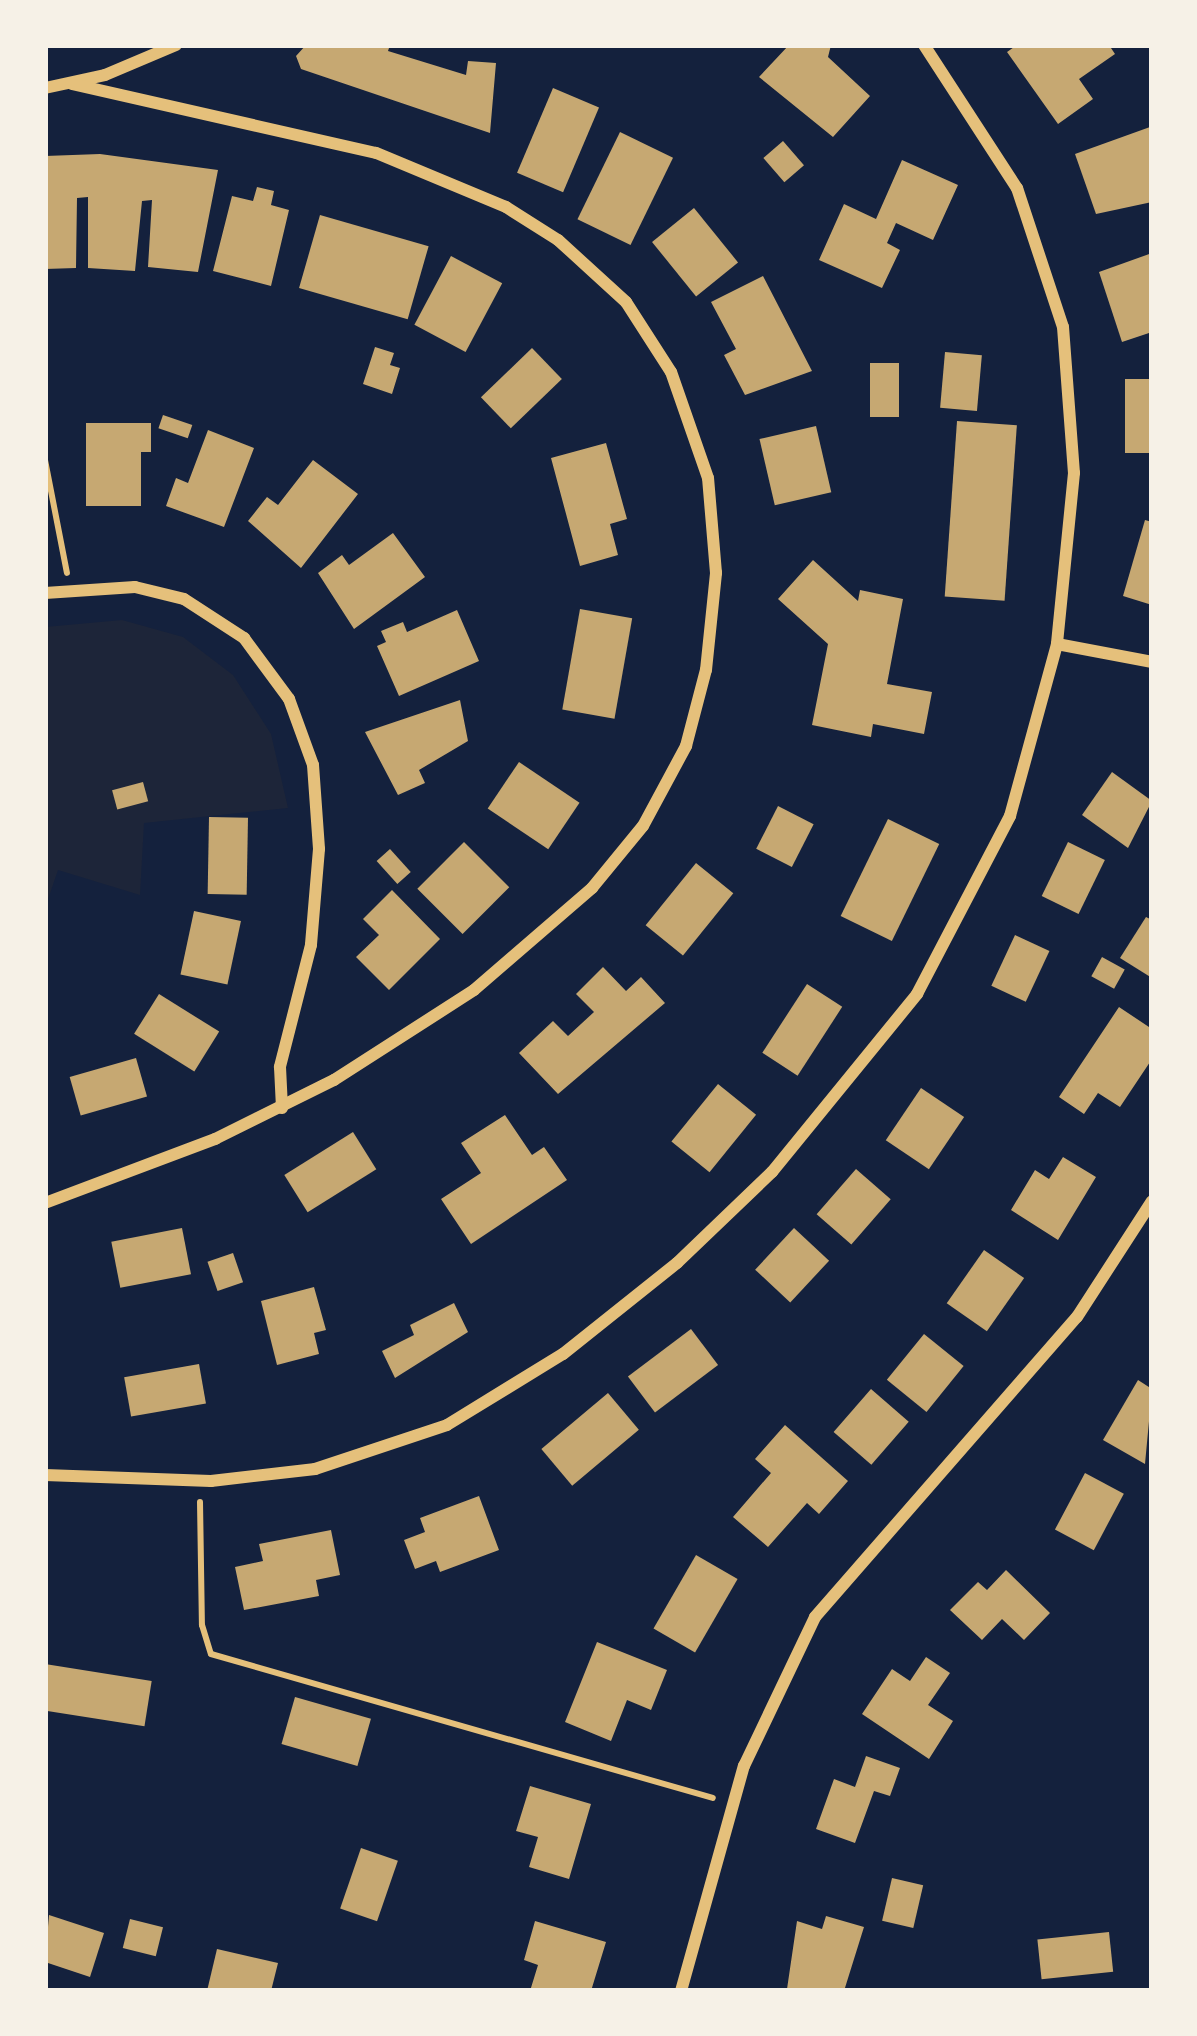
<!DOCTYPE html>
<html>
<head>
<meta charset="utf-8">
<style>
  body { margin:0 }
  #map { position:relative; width:1197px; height:2036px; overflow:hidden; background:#14213d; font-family:"DM Sans",sans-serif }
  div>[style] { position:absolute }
  .green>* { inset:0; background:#1d2539 }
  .building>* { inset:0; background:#c6a872; transform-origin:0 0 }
  .path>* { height:6px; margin:-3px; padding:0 3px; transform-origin:3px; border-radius:3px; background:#e5c07b }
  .minor>* { height:12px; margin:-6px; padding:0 6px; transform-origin:6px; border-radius:6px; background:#e5c07b }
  span { translate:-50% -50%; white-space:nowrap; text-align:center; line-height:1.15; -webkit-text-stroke:10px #f6f1e7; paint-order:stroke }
  .frame { position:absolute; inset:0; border:48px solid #f6f1e7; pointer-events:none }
</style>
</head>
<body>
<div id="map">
  <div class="green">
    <i style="clip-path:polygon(122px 620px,183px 637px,233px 675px,271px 734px,288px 808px,144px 823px,140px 895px,58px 870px,45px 908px,45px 627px)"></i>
  </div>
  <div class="building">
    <i style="clip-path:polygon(306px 45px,390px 45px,388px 51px,466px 75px,468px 61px,496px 63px,490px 133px,301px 69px,296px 56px)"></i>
    <i style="clip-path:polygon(789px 45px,831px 45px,828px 57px,870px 96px,833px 137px,759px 77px)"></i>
    <i style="clip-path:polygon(1017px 45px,1109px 45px,1115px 54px,1079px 79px,1093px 99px,1058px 124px,1007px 52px)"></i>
    <i style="left:553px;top:88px;width:50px;height:92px;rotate:23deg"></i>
    <i style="clip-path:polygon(1150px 127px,1152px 202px,1096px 214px,1075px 154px)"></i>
    <i style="left:620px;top:132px;width:59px;height:97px;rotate:26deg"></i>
    <i style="left:783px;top:141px;width:32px;height:26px;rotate:49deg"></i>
    <i style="clip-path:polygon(100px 154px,218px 170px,198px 272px,148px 267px,152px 200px,142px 201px,135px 271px,88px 268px,88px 197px,77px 198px,76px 268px,45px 269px,45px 156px)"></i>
    <i style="clip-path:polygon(902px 160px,958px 185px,933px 240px,896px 223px,887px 243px,900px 250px,882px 288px,819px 260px,844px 204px,876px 219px)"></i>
    <i style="clip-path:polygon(257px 187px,274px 191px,271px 205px,289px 210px,271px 286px,213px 271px,232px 196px,253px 201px)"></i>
    <i style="left:694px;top:208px;width:70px;height:54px;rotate:51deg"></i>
    <i style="left:320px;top:215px;width:113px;height:76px;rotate:16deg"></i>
    <i style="clip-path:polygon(1152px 253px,1152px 332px,1122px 342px,1099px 272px)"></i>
    <i style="left:451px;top:256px;width:58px;height:78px;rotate:28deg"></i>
    <i style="clip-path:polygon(763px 276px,812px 371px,745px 395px,724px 355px,736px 349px,711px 302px)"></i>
    <i style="clip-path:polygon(375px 347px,394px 353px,390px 365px,400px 368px,392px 394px,363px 384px)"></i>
    <i style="left:532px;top:348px;width:43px;height:71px;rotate:46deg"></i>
    <i style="left:945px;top:352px;width:37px;height:56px;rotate:5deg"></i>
    <i style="left:870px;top:363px;width:29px;height:54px"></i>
    <i style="left:1152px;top:379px;width:74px;height:27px;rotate:90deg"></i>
    <i style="left:163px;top:415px;width:31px;height:14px;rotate:19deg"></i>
    <i style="left:957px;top:421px;width:60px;height:176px;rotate:4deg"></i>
    <i style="clip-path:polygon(86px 423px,151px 423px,151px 452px,141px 452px,141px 506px,86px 506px)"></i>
    <i style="left:816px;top:426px;width:68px;height:58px;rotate:77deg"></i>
    <i style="clip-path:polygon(208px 430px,254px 448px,224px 527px,166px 506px,176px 478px,188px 483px)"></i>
    <i style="clip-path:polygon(606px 443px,627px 519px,610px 524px,618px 555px,580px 566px,551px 458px)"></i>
    <i style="clip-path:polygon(313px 460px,358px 494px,301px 568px,248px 521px,267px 497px,278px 505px)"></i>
    <i style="clip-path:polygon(1145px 520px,1152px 522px,1152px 605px,1123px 596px)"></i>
    <i style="clip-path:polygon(393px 533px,425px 577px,354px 629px,318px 573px,342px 555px,349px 565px)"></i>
    <i style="clip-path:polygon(813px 560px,858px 601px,860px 590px,903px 599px,887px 684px,932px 692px,924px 734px,873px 724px,871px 737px,812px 725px,828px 644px,778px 599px)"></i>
    <i style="left:580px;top:609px;width:53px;height:102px;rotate:10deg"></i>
    <i style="clip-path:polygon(457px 610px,479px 661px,399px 696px,377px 646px,386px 642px,381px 631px,403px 622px,407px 632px)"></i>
    <i style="clip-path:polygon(460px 700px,468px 741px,419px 770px,425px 783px,398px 795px,365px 732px)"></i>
    <i style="left:519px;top:762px;width:73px;height:56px;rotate:34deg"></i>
    <i style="clip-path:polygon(1112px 772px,1152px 801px,1128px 848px,1082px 815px)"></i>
    <i style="left:143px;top:782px;width:20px;height:32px;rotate:75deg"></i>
    <i style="left:778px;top:806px;width:40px;height:48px;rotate:27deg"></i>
    <i style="left:209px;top:817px;width:39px;height:77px;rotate:1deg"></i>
    <i style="left:888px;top:819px;width:57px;height:108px;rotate:26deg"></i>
    <i style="left:464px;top:842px;width:64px;height:66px;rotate:45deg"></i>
    <i style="left:1068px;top:842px;width:41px;height:60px;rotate:26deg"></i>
    <i style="left:390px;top:849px;width:31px;height:18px;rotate:48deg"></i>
    <i style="left:696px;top:863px;width:48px;height:80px;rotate:39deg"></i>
    <i style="clip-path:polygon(392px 890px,440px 939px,389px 990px,356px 957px,379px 935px,363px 919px)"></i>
    <i style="left:194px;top:911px;width:48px;height:65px;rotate:12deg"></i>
    <i style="clip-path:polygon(1146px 917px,1152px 920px,1152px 978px,1120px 958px)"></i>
    <i style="left:1015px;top:935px;width:38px;height:56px;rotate:25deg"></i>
    <i style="left:1102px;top:957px;width:26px;height:22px;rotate:29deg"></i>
    <i style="clip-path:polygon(603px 967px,626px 991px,641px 977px,665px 1003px,558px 1094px,519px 1053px,553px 1021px,568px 1036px,594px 1012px,576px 994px)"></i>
    <i style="left:807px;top:984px;width:42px;height:82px;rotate:33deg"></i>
    <i style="left:159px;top:994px;width:71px;height:47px;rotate:32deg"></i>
    <i style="clip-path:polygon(1119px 1007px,1152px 1029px,1152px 1059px,1120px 1107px,1098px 1093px,1084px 1114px,1059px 1097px)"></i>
    <i style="left:136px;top:1058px;width:40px;height:69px;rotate:74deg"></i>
    <i style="left:718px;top:1084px;width:49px;height:74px;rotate:39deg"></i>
    <i style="left:921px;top:1088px;width:52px;height:63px;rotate:34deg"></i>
    <i style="clip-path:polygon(505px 1115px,532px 1155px,544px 1147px,567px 1180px,471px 1244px,441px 1199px,481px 1173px,461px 1143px)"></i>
    <i style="left:353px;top:1132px;width:44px;height:81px;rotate:58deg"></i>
    <i style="clip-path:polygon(1063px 1157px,1096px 1177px,1058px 1240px,1011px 1210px,1035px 1170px,1049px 1179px)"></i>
    <i style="left:856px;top:1169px;width:46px;height:60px;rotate:41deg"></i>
    <i style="left:182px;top:1228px;width:47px;height:72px;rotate:79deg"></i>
    <i style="left:794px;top:1228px;width:48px;height:57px;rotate:43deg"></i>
    <i style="left:984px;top:1250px;width:49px;height:65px;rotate:35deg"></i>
    <i style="left:233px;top:1253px;width:31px;height:27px;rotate:71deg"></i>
    <i style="clip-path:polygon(314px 1287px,326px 1330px,314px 1333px,319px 1354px,277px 1365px,261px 1301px)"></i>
    <i style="clip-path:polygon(454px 1303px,468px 1332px,395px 1378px,382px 1351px,414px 1335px,410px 1325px)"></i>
    <i style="left:691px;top:1329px;width:45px;height:79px;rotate:53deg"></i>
    <i style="left:924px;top:1334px;width:51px;height:59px;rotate:39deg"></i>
    <i style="left:199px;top:1364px;width:40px;height:76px;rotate:80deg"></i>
    <i style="clip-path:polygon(1138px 1380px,1152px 1389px,1145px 1464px,1103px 1440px)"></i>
    <i style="left:871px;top:1389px;width:50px;height:57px;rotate:41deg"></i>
    <i style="left:608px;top:1393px;width:48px;height:87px;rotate:50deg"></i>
    <i style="clip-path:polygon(785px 1425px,848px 1481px,819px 1514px,807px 1503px,768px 1547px,733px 1517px,771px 1473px,755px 1459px)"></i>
    <i style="left:1085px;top:1473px;width:44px;height:64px;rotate:28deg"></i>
    <i style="clip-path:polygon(479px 1496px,499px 1550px,440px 1572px,436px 1561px,415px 1569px,404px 1540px,425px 1532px,420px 1518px)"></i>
    <i style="clip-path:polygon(331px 1530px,340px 1575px,316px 1580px,319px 1596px,244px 1610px,235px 1567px,263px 1561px,259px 1544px)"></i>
    <i style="left:696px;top:1555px;width:48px;height:85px;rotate:30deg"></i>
    <i style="clip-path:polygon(1006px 1570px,1050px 1613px,1024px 1640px,1002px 1619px,982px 1640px,950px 1610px,978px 1582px,987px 1590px)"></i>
    <i style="clip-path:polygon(597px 1642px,667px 1670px,651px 1710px,627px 1700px,611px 1741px,565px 1722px)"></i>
    <i style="clip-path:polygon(926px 1657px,950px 1673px,928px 1705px,953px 1721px,929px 1759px,862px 1714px,892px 1669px,910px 1681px)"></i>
    <i style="left:45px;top:1664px;width:108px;height:46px;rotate:9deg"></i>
    <i style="left:295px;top:1697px;width:79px;height:49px;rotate:16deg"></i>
    <i style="clip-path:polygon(866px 1756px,900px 1768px,890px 1796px,874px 1791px,855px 1843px,816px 1829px,834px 1779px,855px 1787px)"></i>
    <i style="clip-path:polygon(530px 1786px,591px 1804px,569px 1879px,529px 1867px,538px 1837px,516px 1831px)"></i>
    <i style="left:361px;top:1848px;width:39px;height:64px;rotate:19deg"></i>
    <i style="left:892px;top:1878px;width:32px;height:44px;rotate:13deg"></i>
    <i style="clip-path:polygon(49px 1915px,104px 1933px,90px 1977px,45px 1962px)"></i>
    <i style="clip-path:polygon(826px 1916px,864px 1927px,844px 1991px,787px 1989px,797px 1921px,822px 1929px)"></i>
    <i style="left:130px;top:1919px;width:34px;height:30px;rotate:14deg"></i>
    <i style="clip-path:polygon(535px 1921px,606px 1942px,591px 1991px,530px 1991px,538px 1965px,524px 1960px)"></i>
    <i style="left:1109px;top:1932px;width:40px;height:72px;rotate:84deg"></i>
    <i style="clip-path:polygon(217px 1949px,278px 1963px,271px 1991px,207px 1991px)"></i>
  </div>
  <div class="path">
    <i style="left:45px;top:460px;width:115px;rotate:79deg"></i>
    <i style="left:200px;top:1502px;width:123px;rotate:89.1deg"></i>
    <i style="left:202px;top:1625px;width:30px;rotate:73deg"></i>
    <i style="left:211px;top:1654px;width:522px;rotate:16.01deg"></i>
  </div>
  <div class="minor">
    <i style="left:924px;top:45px;width:171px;rotate:57deg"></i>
    <i style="left:1017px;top:188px;width:146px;rotate:71.7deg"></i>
    <i style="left:1063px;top:327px;width:146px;rotate:85.7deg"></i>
    <i style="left:1074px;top:473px;width:172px;rotate:95.7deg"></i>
    <i style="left:45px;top:88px;width:61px;rotate:-12.2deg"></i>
    <i style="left:105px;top:75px;width:77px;rotate:-22.9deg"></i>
    <i style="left:45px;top:593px;width:90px;rotate:-3.8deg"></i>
    <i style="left:135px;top:587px;width:50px;rotate:13.8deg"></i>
    <i style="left:184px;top:599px;width:72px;rotate:33deg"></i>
    <i style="left:244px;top:638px;width:76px;rotate:53.6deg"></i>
    <i style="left:289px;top:699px;width:70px;rotate:70deg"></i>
    <i style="left:313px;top:765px;width:84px;rotate:85.9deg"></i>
    <i style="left:319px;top:849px;width:96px;rotate:94.8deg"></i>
    <i style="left:311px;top:945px;width:126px;rotate:104.3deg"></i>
    <i style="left:280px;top:1067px;width:41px;rotate:87.2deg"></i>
    <i style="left:45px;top:1203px;width:182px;rotate:-20.6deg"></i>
    <i style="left:215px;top:1139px;width:133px;rotate:-26.4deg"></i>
    <i style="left:334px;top:1080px;width:166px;rotate:-32.7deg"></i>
    <i style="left:474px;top:990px;width:156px;rotate:-40.8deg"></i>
    <i style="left:592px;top:888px;width:80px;rotate:-50.6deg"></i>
    <i style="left:643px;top:826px;width:91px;rotate:-61.7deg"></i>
    <i style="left:686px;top:746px;width:79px;rotate:-75.3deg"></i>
    <i style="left:706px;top:670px;width:98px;rotate:-84.1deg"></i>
    <i style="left:716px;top:573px;width:95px;rotate:-94.8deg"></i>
    <i style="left:708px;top:478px;width:112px;rotate:-109.2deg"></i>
    <i style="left:671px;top:372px;width:83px;rotate:-122.7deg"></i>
    <i style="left:626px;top:302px;width:92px;rotate:-137.6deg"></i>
    <i style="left:558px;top:240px;width:62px;rotate:-147.6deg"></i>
    <i style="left:506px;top:207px;width:141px;rotate:-157.4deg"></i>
    <i style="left:376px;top:153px;width:312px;rotate:-167.2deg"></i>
    <i style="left:45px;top:1475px;width:166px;rotate:2.1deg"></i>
    <i style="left:211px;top:1481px;width:105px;rotate:-6.6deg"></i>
    <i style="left:315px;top:1469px;width:139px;rotate:-18.4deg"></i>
    <i style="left:447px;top:1425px;width:136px;rotate:-31.5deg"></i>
    <i style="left:563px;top:1354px;width:146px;rotate:-38.6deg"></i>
    <i style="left:677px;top:1263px;width:132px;rotate:-43.8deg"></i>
    <i style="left:772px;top:1172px;width:230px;rotate:-50.8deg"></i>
    <i style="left:917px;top:994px;width:201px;rotate:-62.4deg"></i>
    <i style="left:1010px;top:816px;width:178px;rotate:-74.7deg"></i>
    <i style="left:1057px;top:644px;width:97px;rotate:10.7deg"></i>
    <i style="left:681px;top:1991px;width:234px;rotate:-74.4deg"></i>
    <i style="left:744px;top:1766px;width:165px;rotate:-64.5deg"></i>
    <i style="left:815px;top:1617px;width:398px;rotate:-48.9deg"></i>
    <i style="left:1077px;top:1317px;width:138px;rotate:-57.1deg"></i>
  </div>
  <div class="frame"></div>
</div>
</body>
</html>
